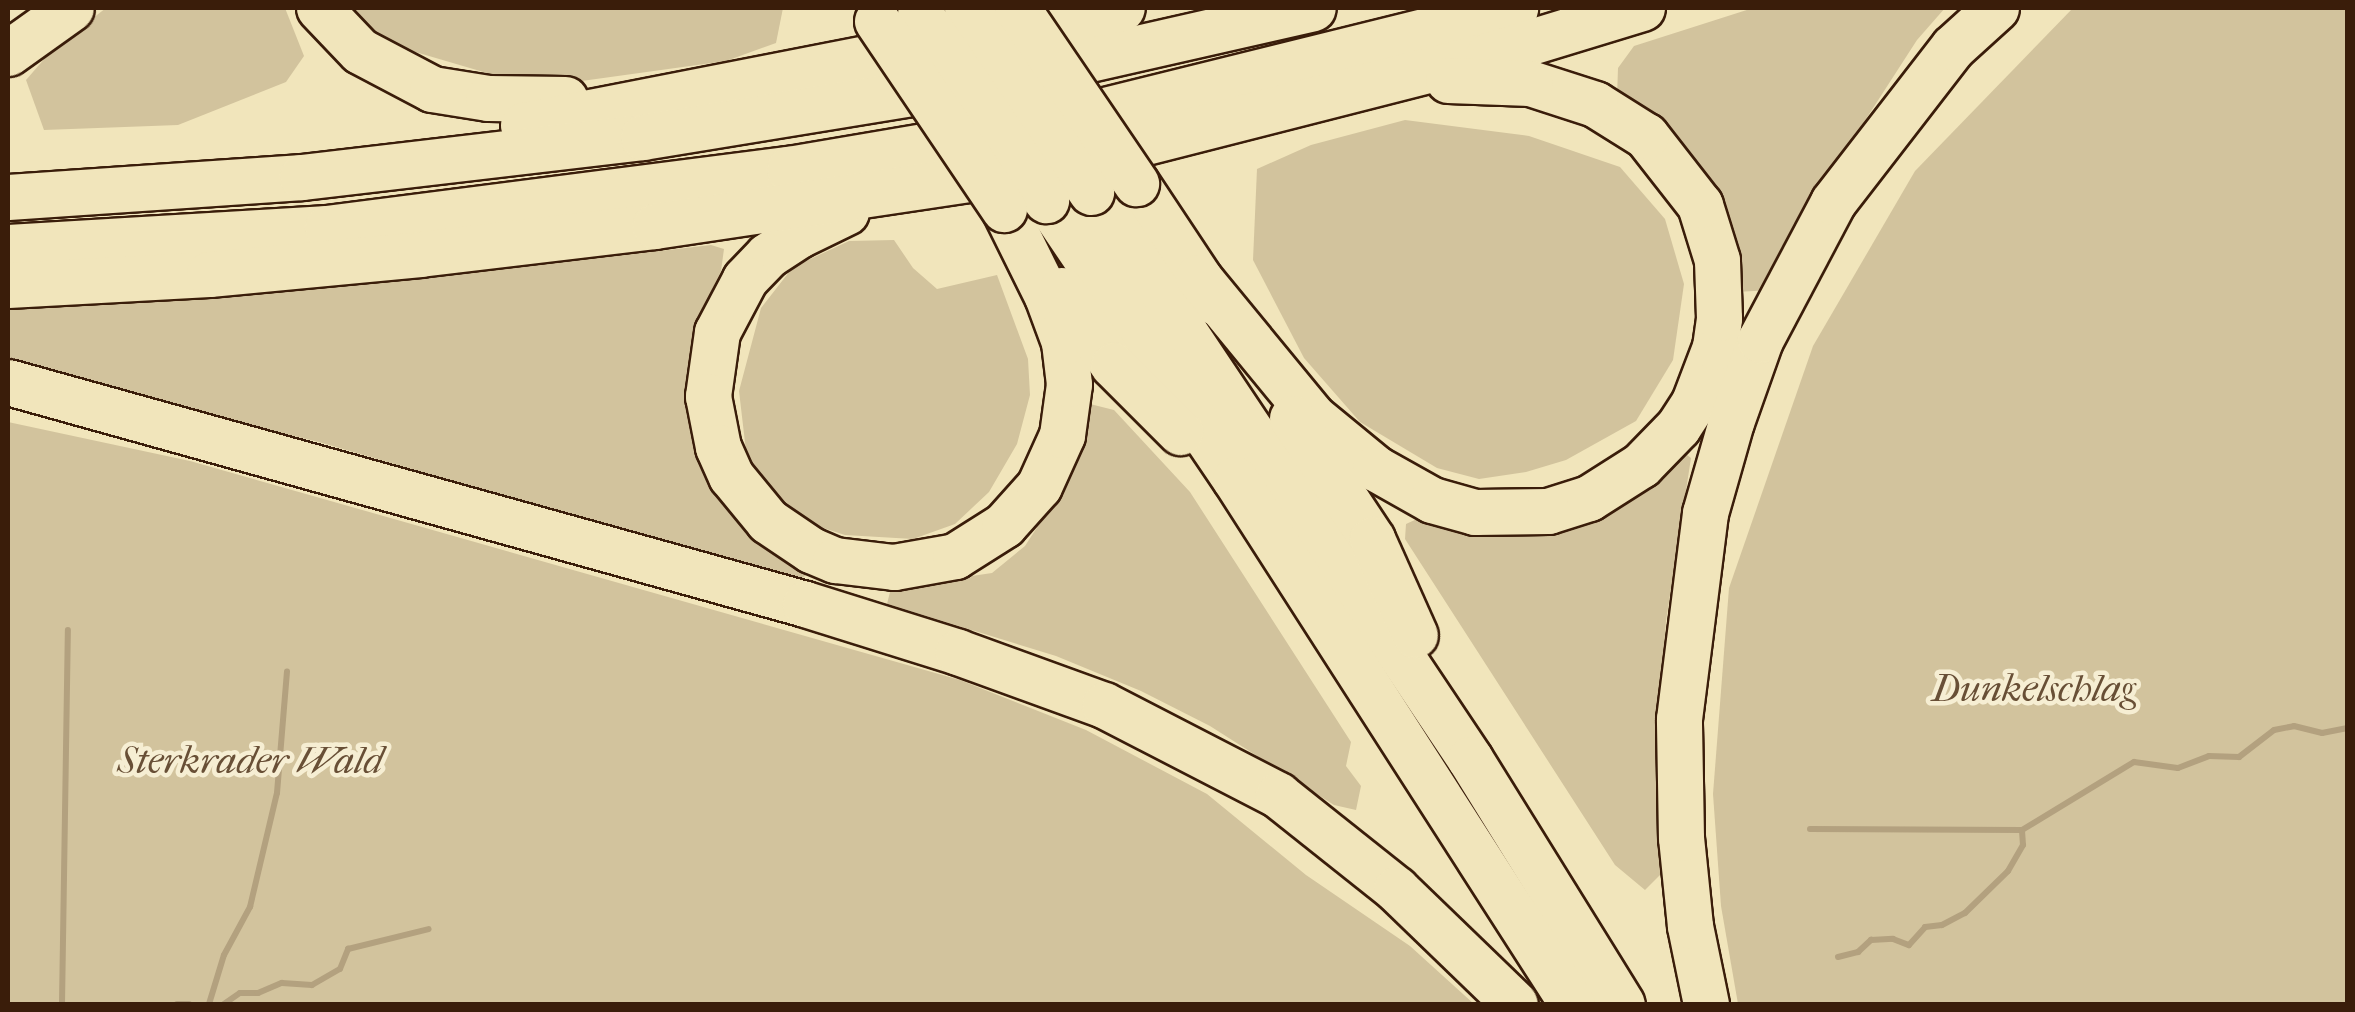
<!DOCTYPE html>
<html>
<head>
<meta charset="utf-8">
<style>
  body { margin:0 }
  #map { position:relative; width:2355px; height:1012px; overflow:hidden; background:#f1e5bb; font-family:"IM FELL French Canon",serif }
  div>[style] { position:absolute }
  .green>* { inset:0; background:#d2c39d }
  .stream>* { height:6px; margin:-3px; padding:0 3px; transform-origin:3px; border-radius:3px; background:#b3a17f }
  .roads { filter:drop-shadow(2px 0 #3a1d0a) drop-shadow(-2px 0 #3a1d0a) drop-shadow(0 2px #3a1d0a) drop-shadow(0 -2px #3a1d0a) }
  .highway>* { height:45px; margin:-22.5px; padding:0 22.5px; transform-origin:22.5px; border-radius:22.5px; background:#f1e5bb }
  .bridges { filter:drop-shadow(2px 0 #3a1d0a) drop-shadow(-2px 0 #3a1d0a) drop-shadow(0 2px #3a1d0a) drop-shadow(0 -2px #3a1d0a) }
  .highway-bridge>* { height:45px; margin:-22.5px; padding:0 22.5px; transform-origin:22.5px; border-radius:22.5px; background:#f1e5bb }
  span { translate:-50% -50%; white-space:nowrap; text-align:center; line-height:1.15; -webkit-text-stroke:9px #f6eed3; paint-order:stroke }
  .park-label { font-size:38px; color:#684f36; font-style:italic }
  .frame { position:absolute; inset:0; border:10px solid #3a1d0a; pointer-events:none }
</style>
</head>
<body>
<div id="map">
  <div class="green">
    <i style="clip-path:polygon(106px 8px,285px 8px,304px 56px,286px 82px,178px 125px,44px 130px,26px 80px,53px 49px)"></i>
    <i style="clip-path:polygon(353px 8px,783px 8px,776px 43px,726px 61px,560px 84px,497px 76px,412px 51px,374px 32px)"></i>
    <i style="clip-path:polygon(1753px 8px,1945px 8px,1917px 40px,1833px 170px,1772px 290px,1736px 292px,1617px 98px,1618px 68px,1634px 46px)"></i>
    <i style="clip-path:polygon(2073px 8px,2347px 8px,2347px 1004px,1738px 1004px,1721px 906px,1713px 794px,1729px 588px,1813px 346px,1915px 171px)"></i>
    <i style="clip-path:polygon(1405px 120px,1529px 136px,1620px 167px,1665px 219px,1684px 284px,1673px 360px,1636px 421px,1566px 460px,1526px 472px,1479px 479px,1437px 468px,1360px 422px,1304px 358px,1253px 260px,1257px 169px,1311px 145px)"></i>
    <i style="clip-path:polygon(894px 240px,913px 268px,937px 289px,997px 275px,1028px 359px,1030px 395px,1017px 444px,989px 492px,955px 524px,913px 539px,845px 535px,817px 526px,779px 503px,748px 468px,739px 391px,761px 308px,793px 267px,849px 241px)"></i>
    <i style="clip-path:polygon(711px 245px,724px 249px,721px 271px,703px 308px,697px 344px,698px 424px,810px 572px,797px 582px,319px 442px,8px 369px,8px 309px,420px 279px)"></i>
    <i style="clip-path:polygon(1086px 403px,1114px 410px,1190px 492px,1351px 742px,1346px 766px,1361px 786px,1356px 810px,1334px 805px,1210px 726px,1141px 691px,1056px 656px,887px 604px,891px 588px,992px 573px,1025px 546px,1058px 495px)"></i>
    <i style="clip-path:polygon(8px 422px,190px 461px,960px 680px,1086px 730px,1207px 794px,1306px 875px,1410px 946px,1474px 1004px,8px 1004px)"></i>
    <i style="clip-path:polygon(1682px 451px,1691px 458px,1666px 621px,1655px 768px,1664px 871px,1645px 890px,1615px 865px,1405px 539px,1406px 524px,1417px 519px,1472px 530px)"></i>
  </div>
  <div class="stream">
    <i style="left:1810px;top:829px;width:212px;rotate:0.3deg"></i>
    <i style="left:2022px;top:830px;width:131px;rotate:-31.3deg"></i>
    <i style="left:2134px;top:762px;width:44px;rotate:7.8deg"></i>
    <i style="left:2178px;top:768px;width:33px;rotate:-21deg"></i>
    <i style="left:2209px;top:756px;width:30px;rotate:2deg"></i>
    <i style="left:2239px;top:757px;width:44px;rotate:-37.6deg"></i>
    <i style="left:2274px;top:730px;width:20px;rotate:-11deg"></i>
    <i style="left:2294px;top:726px;width:29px;rotate:14deg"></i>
    <i style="left:2322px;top:733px;width:26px;rotate:-11deg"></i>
    <i style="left:1838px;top:957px;width:21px;rotate:-14deg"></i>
    <i style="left:1858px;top:952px;width:18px;rotate:-43deg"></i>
    <i style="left:1871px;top:940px;width:22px;rotate:-3deg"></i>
    <i style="left:1893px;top:939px;width:17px;rotate:21deg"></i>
    <i style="left:1909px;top:945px;width:24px;rotate:-48deg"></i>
    <i style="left:1925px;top:927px;width:17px;rotate:-7deg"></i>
    <i style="left:1942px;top:925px;width:26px;rotate:-28deg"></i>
    <i style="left:1965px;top:913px;width:60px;rotate:-44.3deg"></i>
    <i style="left:2008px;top:871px;width:30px;rotate:-60deg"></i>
    <i style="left:2023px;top:845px;width:15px;rotate:-94deg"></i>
    <i style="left:62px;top:1004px;width:374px;rotate:-89.1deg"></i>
    <i style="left:177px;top:1004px;width:12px"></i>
    <i style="left:209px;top:1004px;width:51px;rotate:-73deg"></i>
    <i style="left:224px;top:955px;width:55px;rotate:-61.6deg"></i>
    <i style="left:250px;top:907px;width:117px;rotate:-76.7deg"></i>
    <i style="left:277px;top:793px;width:122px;rotate:-85.3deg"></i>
    <i style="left:224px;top:1004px;width:19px;rotate:-35deg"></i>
    <i style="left:240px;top:993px;width:18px"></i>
    <i style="left:258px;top:993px;width:26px;rotate:-23deg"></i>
    <i style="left:282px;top:983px;width:30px;rotate:4deg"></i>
    <i style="left:312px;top:985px;width:32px;rotate:-30deg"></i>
    <i style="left:340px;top:969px;width:22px;rotate:-68deg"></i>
    <i style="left:348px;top:949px;width:83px;rotate:-13.9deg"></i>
  </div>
  <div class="roads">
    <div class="highway">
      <i style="left:319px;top:8px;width:59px;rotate:46.4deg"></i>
      <i style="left:360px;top:51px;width:81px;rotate:27.8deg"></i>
      <i style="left:432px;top:89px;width:57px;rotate:9.1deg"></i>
      <i style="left:488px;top:98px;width:77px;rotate:0.7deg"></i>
      <i style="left:8px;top:53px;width:77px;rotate:-35.5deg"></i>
      <i style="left:1023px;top:74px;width:297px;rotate:-12.8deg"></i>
      <i style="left:1056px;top:122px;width:473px;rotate:-13.9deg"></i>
      <i style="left:523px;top:125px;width:610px;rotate:-11.05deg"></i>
      <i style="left:1079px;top:159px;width:422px;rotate:-14.3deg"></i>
      <i style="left:1488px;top:55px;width:161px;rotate:-17deg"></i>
      <i style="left:1136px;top:183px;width:143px;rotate:56.4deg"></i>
      <i style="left:1091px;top:192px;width:682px;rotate:56.24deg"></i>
      <i style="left:1470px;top:759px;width:288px;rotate:58.2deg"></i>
      <i style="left:8px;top:197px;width:295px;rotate:-3.9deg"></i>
      <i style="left:302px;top:177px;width:343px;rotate:-6.7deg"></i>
      <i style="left:643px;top:137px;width:321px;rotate:-9.3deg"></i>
      <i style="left:1046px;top:200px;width:337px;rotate:55.9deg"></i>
      <i style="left:1235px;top:479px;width:624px;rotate:57.3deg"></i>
      <i style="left:846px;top:212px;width:52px;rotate:153.9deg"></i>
      <i style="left:799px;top:235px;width:38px;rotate:147deg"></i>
      <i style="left:767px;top:256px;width:32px;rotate:134deg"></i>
      <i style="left:745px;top:279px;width:60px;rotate:117.8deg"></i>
      <i style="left:717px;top:332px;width:65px;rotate:98deg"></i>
      <i style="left:708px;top:396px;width:52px;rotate:78.9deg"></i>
      <i style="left:718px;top:447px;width:32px;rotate:66deg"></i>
      <i style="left:731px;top:476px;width:58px;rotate:50.6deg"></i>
      <i style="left:768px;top:521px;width:52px;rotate:34deg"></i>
      <i style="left:811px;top:550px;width:26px;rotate:23deg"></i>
      <i style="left:835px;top:560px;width:59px;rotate:6.8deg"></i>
      <i style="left:894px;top:567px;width:62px;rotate:-10.2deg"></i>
      <i style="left:955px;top:556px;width:58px;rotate:-32.3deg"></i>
      <i style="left:1004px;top:525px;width:52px;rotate:-48.1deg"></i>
      <i style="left:1039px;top:486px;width:56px;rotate:-65.7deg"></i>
      <i style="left:1062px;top:435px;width:51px;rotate:-82.2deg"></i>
      <i style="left:1069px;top:384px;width:42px;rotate:-96.8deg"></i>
      <i style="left:1064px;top:342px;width:49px;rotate:-110.3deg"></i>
      <i style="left:1047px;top:296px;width:97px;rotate:-116.3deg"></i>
      <i style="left:8px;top:247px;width:320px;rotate:-3.4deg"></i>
      <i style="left:327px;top:228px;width:466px;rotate:-7.3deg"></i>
      <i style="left:789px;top:169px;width:207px;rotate:-9.7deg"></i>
      <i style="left:1198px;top:277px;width:180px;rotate:50.6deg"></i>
      <i style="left:1312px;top:416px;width:82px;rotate:39.5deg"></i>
      <i style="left:1375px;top:468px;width:65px;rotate:29.3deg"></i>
      <i style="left:1432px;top:500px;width:45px;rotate:15.6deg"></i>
      <i style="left:1475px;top:512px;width:73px;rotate:-0.8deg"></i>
      <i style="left:1548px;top:511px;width:43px;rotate:-17.6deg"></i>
      <i style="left:1589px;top:498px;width:62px;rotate:-32.4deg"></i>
      <i style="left:1641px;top:465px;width:53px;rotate:-45.8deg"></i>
      <i style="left:1678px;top:427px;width:30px;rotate:-57deg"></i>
      <i style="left:1694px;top:402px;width:59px;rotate:-69.1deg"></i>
      <i style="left:1715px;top:347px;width:29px;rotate:-82deg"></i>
      <i style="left:1719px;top:318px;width:58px;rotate:-92deg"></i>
      <i style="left:1717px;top:260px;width:58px;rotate:-107.2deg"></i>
      <i style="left:1700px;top:205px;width:88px;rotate:-128deg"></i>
      <i style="left:1646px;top:136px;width:60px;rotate:-147.9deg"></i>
      <i style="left:1595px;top:104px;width:68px;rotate:-162.1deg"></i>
      <i style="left:1530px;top:83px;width:82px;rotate:-177.9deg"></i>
      <i style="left:8px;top:285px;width:201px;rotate:-3.1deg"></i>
      <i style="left:209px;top:274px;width:212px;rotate:-5.4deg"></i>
      <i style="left:420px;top:254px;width:237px;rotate:-6.8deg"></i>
      <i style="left:655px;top:226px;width:366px;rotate:-8.5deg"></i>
      <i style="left:1061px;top:290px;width:91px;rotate:55.3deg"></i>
      <i style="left:1113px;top:365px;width:95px;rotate:45deg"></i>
      <i style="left:8px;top:382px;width:827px;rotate:15.56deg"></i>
      <i style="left:805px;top:604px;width:160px;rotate:17.4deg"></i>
      <i style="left:958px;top:652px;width:155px;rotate:20deg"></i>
      <i style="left:1104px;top:705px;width:196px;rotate:27.3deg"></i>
      <i style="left:1278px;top:795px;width:151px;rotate:38.5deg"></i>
      <i style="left:1396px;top:889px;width:165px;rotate:44deg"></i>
      <i style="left:1292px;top:418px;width:145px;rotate:56.5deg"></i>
      <i style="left:1372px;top:539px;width:105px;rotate:65.9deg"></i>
      <i style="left:1706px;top:1004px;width:80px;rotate:-101.6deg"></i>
      <i style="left:1690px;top:926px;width:88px;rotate:-95.8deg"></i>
      <i style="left:1681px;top:838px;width:119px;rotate:-91deg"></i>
      <i style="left:1679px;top:719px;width:208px;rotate:-82.8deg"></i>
      <i style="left:1705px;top:513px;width:95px;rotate:-74.1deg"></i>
      <i style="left:1731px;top:422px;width:87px;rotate:-70.5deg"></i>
      <i style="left:1760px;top:340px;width:156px;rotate:-62.1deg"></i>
      <i style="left:1833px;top:202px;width:196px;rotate:-52.3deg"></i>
      <i style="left:1953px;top:47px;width:58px;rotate:-42.2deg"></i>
    </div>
  </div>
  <div class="bridges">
    <div class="highway-bridge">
      <i style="left:967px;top:8px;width:222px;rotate:56deg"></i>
      <i style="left:1017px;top:8px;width:212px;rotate:55.8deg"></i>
      <i style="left:920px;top:14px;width:225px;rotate:55.9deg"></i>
      <i style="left:877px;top:21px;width:227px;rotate:56deg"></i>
    </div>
  </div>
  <div class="park-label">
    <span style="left:2034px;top:689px">Dunkelschlag</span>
    <span style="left:250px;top:761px">Sterkrader Wald</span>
  </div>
  <div class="frame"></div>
</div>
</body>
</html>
